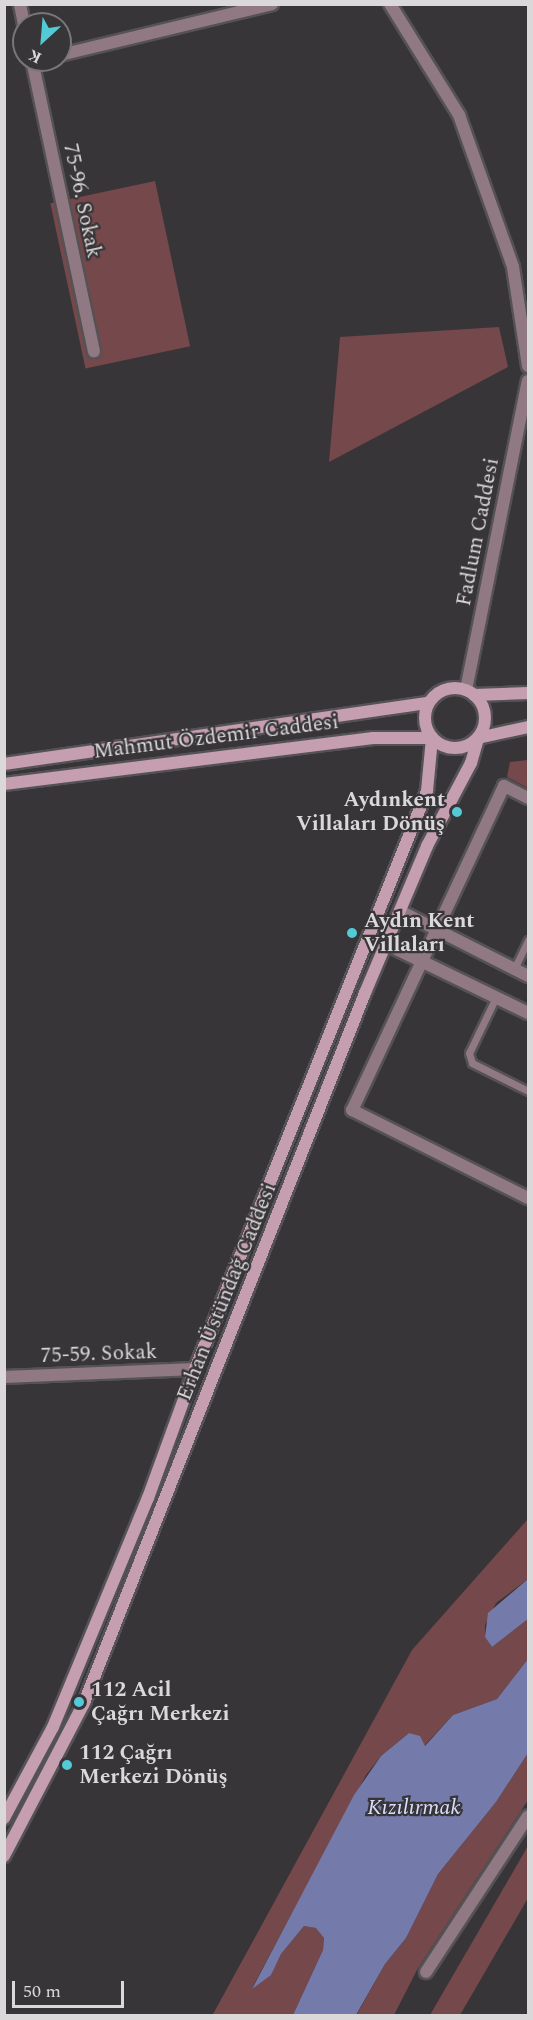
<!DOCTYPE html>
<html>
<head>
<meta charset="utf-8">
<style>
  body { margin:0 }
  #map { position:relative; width:533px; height:2020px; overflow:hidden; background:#383538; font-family:Spectral,serif }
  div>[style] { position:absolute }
  .green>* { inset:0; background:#75484b; transform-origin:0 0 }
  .water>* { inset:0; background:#747bab }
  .roads { filter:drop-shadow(2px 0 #555255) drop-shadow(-2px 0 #555255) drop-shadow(0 2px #555255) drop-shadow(0 -2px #555255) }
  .lane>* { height:7px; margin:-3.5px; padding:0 3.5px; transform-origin:3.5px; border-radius:3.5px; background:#917983 }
  .street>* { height:12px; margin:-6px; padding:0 6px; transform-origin:6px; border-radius:6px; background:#917983 }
  .secondary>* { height:12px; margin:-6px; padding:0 6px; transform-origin:6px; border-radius:6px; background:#c59faf }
  .secondary>.ring { margin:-6px; padding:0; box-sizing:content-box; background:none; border:12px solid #c59faf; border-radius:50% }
  .dots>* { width:16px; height:16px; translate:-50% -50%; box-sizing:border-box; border:3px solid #383538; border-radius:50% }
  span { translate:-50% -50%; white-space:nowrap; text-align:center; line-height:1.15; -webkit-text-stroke:4.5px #383538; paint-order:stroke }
  .street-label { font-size:21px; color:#dad8d9 }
  .poi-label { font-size:21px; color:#dad8d9; font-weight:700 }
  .right { translate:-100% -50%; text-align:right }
  .left { translate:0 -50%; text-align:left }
  .water-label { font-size:22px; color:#d8defc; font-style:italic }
  .frame { position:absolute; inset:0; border:6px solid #dad8d9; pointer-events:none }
  .north { position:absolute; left:12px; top:12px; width:60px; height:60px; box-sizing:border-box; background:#383538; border:2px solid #797678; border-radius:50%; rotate:206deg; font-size:16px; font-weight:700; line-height:24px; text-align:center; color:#dad8d9 }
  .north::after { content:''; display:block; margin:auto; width:21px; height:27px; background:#52cbd7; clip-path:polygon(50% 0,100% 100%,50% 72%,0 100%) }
  .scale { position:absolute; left:12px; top:1981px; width:112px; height:27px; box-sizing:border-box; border:3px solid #dad8d9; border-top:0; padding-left:8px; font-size:18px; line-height:21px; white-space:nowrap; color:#dad8d9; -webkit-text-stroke:4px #383538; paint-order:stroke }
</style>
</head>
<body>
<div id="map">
  <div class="green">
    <i style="left:155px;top:181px;width:169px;height:107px;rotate:78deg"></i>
    <i style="clip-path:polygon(499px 327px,508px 367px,329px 462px,340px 337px)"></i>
    <i style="clip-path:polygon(528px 760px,528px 788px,507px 777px,510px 762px)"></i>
    <i style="clip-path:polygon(528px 1519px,528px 1579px,496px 1603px,485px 1625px,485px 1637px,492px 1647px,528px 1619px,528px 1659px,497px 1699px,453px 1715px,424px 1746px,409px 1733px,381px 1756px,366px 1775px,252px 1988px,270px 1975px,281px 1954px,304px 1926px,317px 1928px,324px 1938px,323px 1950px,293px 2015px,212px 2016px,412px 1650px)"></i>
    <i style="clip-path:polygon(528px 1753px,528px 1800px,418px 1968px,394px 2015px,356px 2016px,385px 1964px,406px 1938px,438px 1874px,496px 1802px)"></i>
    <i style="clip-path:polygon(528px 1846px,528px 1898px,460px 2015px,430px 2015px)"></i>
  </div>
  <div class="water">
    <i style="clip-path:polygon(528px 1579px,528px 1619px,492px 1647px,485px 1637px,488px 1613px)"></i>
    <i style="clip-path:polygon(528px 1659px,528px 1753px,496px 1802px,438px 1874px,406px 1938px,385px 1964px,356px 2015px,293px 2015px,323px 1950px,324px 1938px,316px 1928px,304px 1926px,281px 1954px,271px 1975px,252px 1989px,354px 1795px,381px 1756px,409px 1733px,420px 1736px,425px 1746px,453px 1715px,497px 1699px)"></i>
  </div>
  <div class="roads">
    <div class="lane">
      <i style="left:514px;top:969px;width:32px;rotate:-64deg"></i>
      <i style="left:496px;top:997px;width:62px;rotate:115.7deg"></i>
      <i style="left:469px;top:1053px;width:10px;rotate:73deg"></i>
      <i style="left:472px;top:1063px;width:63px;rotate:26.6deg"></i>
    </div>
    <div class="street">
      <i style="left:20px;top:4px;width:20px;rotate:79deg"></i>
      <i style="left:390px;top:4px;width:131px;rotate:58.1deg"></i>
      <i style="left:459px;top:115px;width:161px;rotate:70.4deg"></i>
      <i style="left:513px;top:267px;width:100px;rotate:81.4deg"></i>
      <i style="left:60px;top:55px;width:218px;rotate:-13.5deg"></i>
      <i style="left:32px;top:60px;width:298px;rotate:78deg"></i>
      <i style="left:466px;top:690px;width:315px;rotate:-78.7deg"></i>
      <i style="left:528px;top:798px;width:27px;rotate:-153deg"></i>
      <i style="left:504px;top:786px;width:358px;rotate:115.1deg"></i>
      <i style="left:352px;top:1110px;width:197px;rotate:26.6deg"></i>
      <i style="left:400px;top:911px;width:144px;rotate:26.9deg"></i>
      <i style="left:386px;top:944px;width:158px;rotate:25.9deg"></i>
      <i style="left:4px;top:1377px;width:191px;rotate:-2.4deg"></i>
      <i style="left:426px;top:1972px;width:186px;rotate:-56.8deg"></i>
    </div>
    <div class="secondary">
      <i class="ring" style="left:425px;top:688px;width:48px;height:48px"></i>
      <i style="left:474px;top:695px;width:54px;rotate:-2.1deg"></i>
      <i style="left:478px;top:738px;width:51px;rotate:-12.4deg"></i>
      <i style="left:4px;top:764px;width:429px;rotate:-8.2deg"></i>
      <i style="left:4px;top:784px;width:372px;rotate:-7.1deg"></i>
      <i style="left:373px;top:738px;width:59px"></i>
      <i style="left:4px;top:1818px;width:103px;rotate:-61.7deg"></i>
      <i style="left:53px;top:1727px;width:248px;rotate:-67.5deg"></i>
      <i style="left:148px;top:1498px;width:137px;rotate:-70deg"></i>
      <i style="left:195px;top:1369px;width:623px;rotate:-68.13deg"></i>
      <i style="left:427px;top:791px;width:53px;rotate:-84.6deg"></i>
      <i style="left:4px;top:1856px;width:173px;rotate:-62.4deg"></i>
      <i style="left:84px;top:1703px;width:764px;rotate:-68.41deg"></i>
      <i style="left:365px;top:993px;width:160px;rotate:-67.1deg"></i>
      <i style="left:427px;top:846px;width:94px;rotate:-62.1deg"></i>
      <i style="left:471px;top:763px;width:26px;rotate:-74deg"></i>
    </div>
  </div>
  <div class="dots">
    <i style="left:457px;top:812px;background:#52cbd7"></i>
    <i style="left:352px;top:933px;background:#52cbd7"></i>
    <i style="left:79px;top:1702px;background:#52cbd7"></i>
    <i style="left:67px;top:1765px;background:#52cbd7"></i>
  </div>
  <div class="street-label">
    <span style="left:82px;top:201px;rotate:78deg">75-96. Sokak</span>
    <span style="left:478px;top:532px;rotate:-79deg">Fadlum Caddesi</span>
    <span style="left:216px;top:737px;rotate:-7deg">Mahmut Özdemir Caddesi</span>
    <span style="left:227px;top:1292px;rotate:-68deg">Erhan Üstündağ Caddesi</span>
    <span style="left:99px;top:1354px;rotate:-2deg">75-59. Sokak</span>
  </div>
  <div class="poi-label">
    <span class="right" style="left:445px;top:812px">Aydınkent<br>Villaları Dönüş</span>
    <span class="left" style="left:364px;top:933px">Aydın Kent<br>Villaları</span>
    <span class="left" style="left:91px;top:1702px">112 Acil<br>Çağrı Merkezi</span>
    <span class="left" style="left:79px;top:1765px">112 Çağrı<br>Merkezi Dönüş</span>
  </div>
  <div class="water-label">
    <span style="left:414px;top:1808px">Kızılırmak</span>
  </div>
  <div class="frame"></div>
  <div class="north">K</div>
  <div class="scale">50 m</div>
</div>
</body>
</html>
